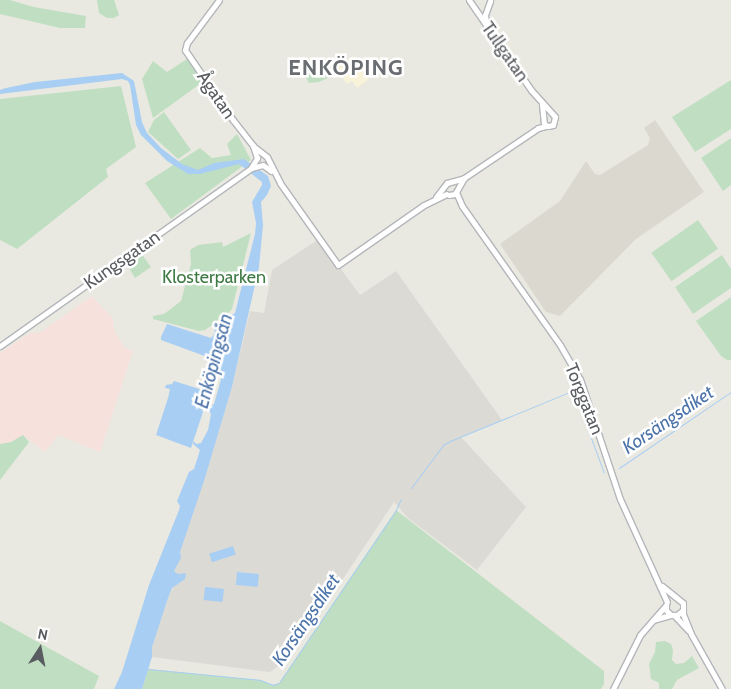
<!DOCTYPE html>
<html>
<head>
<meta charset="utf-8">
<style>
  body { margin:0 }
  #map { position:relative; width:731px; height:689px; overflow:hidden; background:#eae9e1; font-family:Cabin,sans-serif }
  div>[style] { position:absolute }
  .commercial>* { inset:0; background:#f8f3d8 }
  .industrial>* { inset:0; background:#dcdad5 }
  .education>* { inset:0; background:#dad8cf }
  .medical>* { inset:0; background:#f7e1dd }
  .green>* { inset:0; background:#c0dfc2; transform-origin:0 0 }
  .water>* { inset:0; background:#a8cef3; transform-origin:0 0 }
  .stream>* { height:1px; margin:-0.5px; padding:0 0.5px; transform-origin:0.5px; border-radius:0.5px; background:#a8cef3 }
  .roads { filter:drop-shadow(1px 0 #b3b6ba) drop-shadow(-1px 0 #b3b6ba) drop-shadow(0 1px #b3b6ba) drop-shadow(0 -1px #b3b6ba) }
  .tertiary>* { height:5px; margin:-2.5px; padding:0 2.5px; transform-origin:2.5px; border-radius:2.5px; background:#fff }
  span { translate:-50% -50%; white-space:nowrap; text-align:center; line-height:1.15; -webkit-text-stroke:5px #fff; paint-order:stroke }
  .street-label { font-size:18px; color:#595c60 }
  .park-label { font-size:18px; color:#3e7a44 }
  .water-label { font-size:19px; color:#4c74aa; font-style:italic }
  .district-label { font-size:22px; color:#6a6e72; font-weight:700; letter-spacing:1px }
  .north { position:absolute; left:15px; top:624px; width:50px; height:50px; -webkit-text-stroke:4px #fff; paint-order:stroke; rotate:11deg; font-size:14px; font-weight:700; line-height:20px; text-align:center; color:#595c60 }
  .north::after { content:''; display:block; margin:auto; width:18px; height:22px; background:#595c60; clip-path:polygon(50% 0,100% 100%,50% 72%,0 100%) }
</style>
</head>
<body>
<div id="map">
  <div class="commercial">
    <i style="clip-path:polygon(353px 56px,369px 79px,357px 88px,352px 81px,347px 84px,336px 68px)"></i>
  </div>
  <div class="industrial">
    <i style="clip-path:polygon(319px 239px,360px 295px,396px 271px,502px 420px,461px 437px,526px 507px,477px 570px,408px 518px,394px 502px,313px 624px,281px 664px,270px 672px,152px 657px,152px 647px,159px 621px,172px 589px,178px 582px,178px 574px,174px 571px,192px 511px,205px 478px,232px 387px,250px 311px,264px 313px,272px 270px)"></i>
  </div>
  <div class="education">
    <i style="clip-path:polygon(655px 120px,704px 192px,636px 239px,560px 316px,546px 312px,500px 244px,560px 201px,586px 161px,595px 174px,600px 175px,648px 145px,650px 138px,644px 128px)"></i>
  </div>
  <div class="medical">
    <i style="clip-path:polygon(92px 296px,113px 319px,114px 330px,120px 341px,125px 348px,133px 351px,100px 452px,58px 435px,45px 452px,23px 435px,11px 442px,0 444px,0 353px,30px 333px,41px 332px)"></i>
  </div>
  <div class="green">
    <i style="clip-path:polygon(0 0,10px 0,34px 7px,86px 16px,85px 28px,60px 28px,0 14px)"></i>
    <i style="clip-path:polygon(97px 0,114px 0,119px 15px,114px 18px,107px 18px,99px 13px)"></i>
    <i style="clip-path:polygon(187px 59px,204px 81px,153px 118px,142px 79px,153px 61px,167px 72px)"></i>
    <i style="clip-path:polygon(321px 64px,330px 77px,319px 82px,309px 83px,305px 76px)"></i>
    <i style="clip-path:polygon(731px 80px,731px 129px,695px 152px,672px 117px)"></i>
    <i style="clip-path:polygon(121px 86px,136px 147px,106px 169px,108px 177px,17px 249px,0 240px,0 99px)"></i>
    <i style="clip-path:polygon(164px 112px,191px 150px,178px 159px,148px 132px,154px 120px)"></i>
    <i style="clip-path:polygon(237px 134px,251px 160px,171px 219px,145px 183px,200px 148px,212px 158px,231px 155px,227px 144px)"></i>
    <i style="clip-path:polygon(731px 138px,731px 185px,723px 191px,701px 158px)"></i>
    <i style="left:698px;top:220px;width:35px;height:57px;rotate:55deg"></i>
    <i style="clip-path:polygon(251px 233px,232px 309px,225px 316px,205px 330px,199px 331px,153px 319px,153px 316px,164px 314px,181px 301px,191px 264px,190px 250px,198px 245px,222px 242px,223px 247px)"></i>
    <i style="clip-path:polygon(141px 253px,151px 267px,135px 278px,127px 265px)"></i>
    <i style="clip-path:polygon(722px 255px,731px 269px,731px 288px,693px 314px,675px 287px)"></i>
    <i style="clip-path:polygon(731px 297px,731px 360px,727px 360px,721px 356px,696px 321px)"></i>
    <i style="clip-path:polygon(23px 435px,29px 442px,0 480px,0 444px,11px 442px)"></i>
    <i style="clip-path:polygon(396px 510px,604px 671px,604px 684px,601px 689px,142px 689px,148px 669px,260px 680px,273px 685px,279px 683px)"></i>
    <i style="clip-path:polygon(0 621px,99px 676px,94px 689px,0 689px)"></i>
    <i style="clip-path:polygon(665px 641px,671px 644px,673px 650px,672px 660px,676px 664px,684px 663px,692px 656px,699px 668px,677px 680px,672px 689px,659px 689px,659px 683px,651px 679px,649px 664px,655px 652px,656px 642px)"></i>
  </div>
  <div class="water">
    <i style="clip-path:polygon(122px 73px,134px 81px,142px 122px,147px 133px,161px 148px,182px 164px,198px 170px,214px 163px,244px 159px,268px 176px,271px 186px,267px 195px,261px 202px,263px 225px,259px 267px,232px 387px,205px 478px,180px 552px,181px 558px,174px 571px,178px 574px,186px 573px,185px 579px,172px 588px,167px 601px,152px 647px,152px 657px,142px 689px,114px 689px,122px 672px,149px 585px,179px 510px,180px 506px,177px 501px,189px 472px,194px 469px,200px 450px,193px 444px,194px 441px,196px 444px,201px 443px,208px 430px,211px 414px,209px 411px,204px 409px,191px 448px,156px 435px,168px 398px,170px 389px,165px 388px,166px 385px,172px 384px,174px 381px,212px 393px,207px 405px,211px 406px,214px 404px,222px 376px,210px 358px,161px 340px,161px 337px,167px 324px,211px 338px,215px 333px,214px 327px,235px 313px,255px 234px,256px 223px,252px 202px,262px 185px,262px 182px,239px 164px,200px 174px,188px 174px,167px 161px,141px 135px,136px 125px,130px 85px,128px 81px,122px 79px,0 94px,0 90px,6px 88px,35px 82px)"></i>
    <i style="left:233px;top:546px;width:9px;height:25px;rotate:72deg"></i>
    <i style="left:237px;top:572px;width:22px;height:13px;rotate:5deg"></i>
    <i style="left:205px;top:587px;width:19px;height:13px;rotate:6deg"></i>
  </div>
  <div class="stream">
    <i style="left:619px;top:468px;width:135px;rotate:-34.2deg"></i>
    <i style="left:411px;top:488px;width:54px;rotate:-53.3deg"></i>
    <i style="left:443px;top:445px;width:8px;rotate:-30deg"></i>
    <i style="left:450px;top:441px;width:132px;rotate:-22.3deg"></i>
    <i style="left:572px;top:391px;width:2px;rotate:27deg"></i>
    <i style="left:574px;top:392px;width:86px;rotate:69.7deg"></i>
    <i style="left:148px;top:669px;width:113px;rotate:5.6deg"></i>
    <i style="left:260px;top:680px;width:14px;rotate:21deg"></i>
    <i style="left:273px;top:685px;width:6px;rotate:-18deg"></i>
    <i style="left:279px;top:683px;width:209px;rotate:-55.9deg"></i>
    <i style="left:396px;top:510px;width:12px;rotate:-66deg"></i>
  </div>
  <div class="roads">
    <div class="tertiary">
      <i style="left:219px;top:0;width:54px;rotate:126.7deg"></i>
      <i style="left:187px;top:43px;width:7px;rotate:106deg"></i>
      <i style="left:185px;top:50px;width:85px;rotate:55.6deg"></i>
      <i style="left:233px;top:120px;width:33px;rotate:52deg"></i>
      <i style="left:253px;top:146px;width:18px;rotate:38deg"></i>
      <i style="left:267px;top:157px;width:29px;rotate:63deg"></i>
      <i style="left:280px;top:183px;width:100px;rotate:54.7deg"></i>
      <i style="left:338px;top:265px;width:105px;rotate:-34.9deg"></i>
      <i style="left:424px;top:205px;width:25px;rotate:-26deg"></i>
      <i style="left:469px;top:0;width:109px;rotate:55.4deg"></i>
      <i style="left:531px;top:90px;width:36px;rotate:48deg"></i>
      <i style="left:555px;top:117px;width:8px;rotate:104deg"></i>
      <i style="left:553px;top:125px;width:5px;rotate:169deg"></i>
      <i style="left:548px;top:126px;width:4px;rotate:-153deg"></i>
      <i style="left:544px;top:124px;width:20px;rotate:-96deg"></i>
      <i style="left:486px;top:22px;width:7px;rotate:-98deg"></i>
      <i style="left:485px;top:15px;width:15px;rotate:-70deg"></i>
      <i style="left:251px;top:168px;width:12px;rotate:-14deg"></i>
      <i style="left:263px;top:165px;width:10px;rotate:37deg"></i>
      <i style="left:456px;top:192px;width:15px;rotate:67deg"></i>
      <i style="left:462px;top:206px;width:170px;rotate:54.8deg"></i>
      <i style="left:560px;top:345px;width:39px;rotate:60deg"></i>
      <i style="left:580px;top:379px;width:126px;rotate:71.6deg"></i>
      <i style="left:620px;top:499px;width:113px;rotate:65.5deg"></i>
      <i style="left:449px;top:195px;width:6px;rotate:-9deg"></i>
      <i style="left:455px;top:194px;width:18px;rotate:-61deg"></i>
      <i style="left:436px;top:197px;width:18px;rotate:-52deg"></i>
      <i style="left:447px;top:183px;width:18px;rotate:-16deg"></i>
      <i style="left:464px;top:178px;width:89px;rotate:-34deg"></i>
      <i style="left:538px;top:128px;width:8px;rotate:-14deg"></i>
      <i style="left:0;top:346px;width:308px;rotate:-35.3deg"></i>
      <i style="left:251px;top:168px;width:12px;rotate:-59deg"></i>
      <i style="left:257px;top:158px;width:13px;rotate:-108deg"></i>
      <i style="left:662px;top:586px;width:27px;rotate:39deg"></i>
      <i style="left:683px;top:603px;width:11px;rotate:90deg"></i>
      <i style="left:683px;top:614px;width:22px;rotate:68deg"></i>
      <i style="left:691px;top:634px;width:63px;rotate:60.6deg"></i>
      <i style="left:666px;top:605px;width:5px;rotate:90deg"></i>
      <i style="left:666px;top:610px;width:7px;rotate:45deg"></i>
      <i style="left:671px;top:615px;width:6px"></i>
      <i style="left:677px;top:615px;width:8px;rotate:-40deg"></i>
      <i style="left:674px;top:615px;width:21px;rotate:47deg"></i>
      <i style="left:653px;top:620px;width:19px;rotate:-16deg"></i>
      <i style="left:613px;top:689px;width:60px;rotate:-63.4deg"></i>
      <i style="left:640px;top:635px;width:40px;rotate:-49deg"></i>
    </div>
  </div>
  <div class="street-label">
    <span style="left:505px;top:52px;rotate:55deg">Tullgatan</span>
    <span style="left:216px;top:95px;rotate:56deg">Ågatan</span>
    <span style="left:122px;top:260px;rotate:-35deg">Kungsgatan</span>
    <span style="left:584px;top:399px;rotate:68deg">Torggatan</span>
  </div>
  <div class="park-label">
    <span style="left:214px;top:277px">Klosterparken</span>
  </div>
  <div class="water-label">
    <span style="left:214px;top:361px;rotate:-75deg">Enköpingsån</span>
    <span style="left:668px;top:420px;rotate:-34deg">Korsängsdiket</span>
    <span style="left:306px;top:620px;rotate:-56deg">Korsängsdiket</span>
  </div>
  <div class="district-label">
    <span style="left:346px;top:68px">ENKÖPING</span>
  </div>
  <div class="north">N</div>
</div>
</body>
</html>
